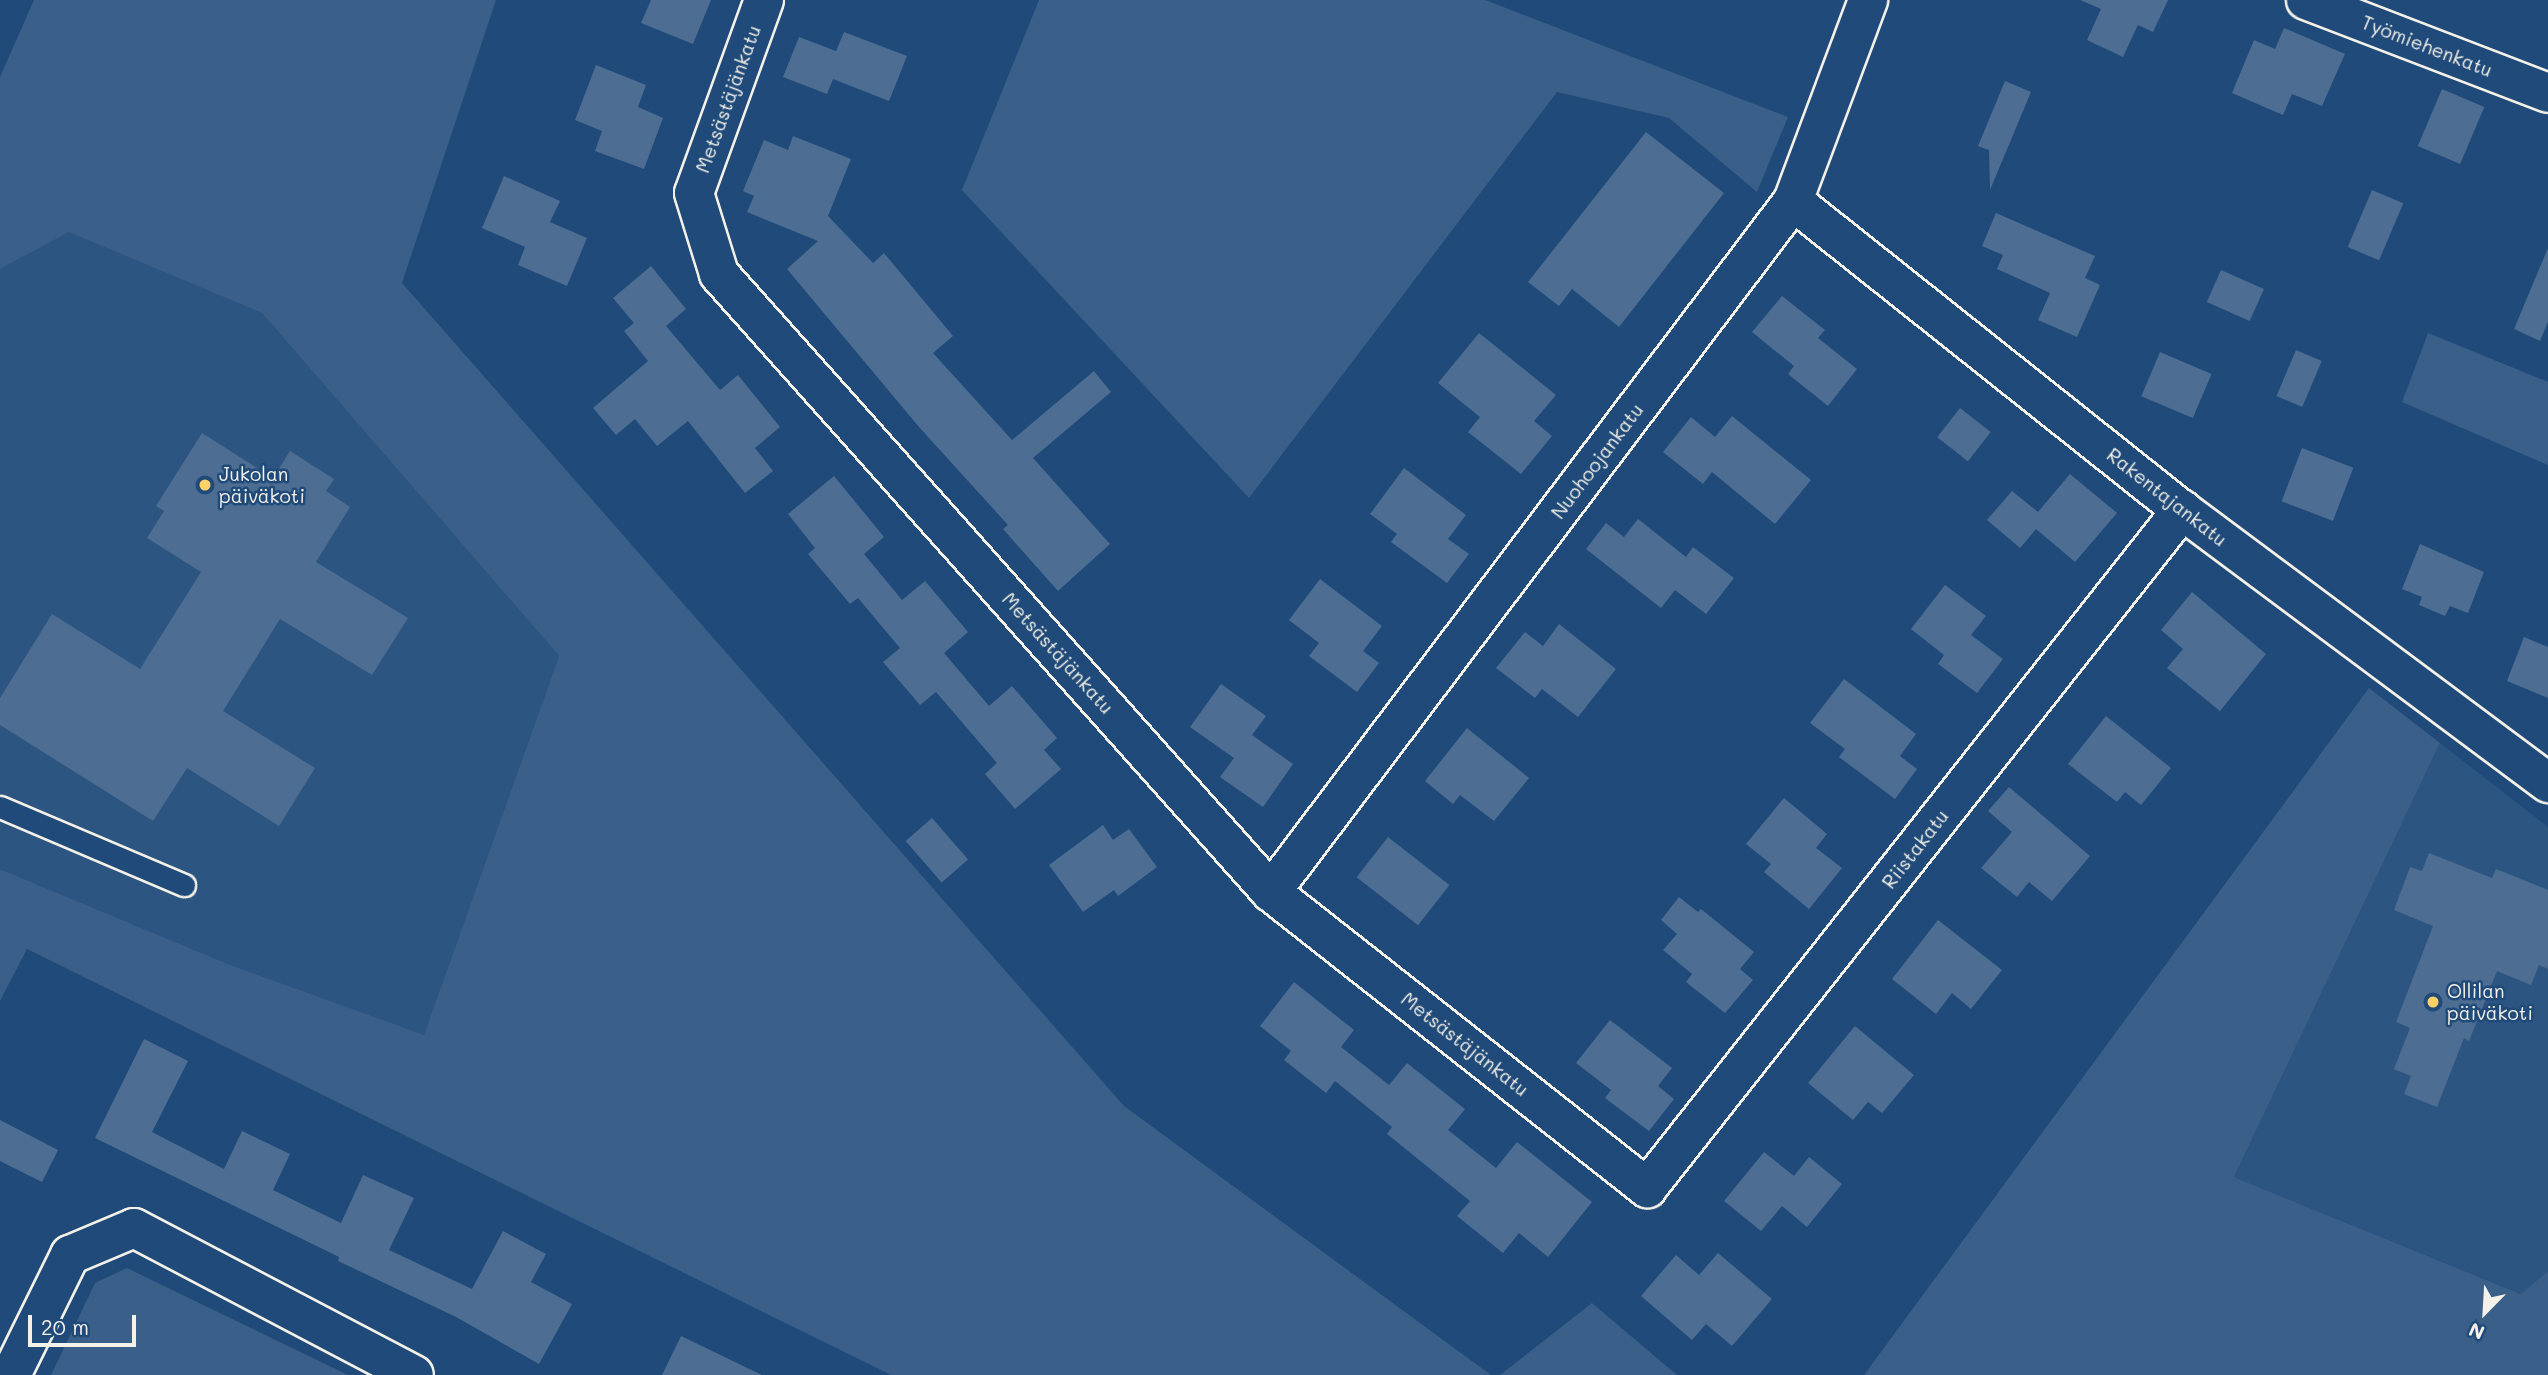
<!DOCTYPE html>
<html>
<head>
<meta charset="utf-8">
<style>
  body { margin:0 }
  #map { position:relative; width:2548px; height:1375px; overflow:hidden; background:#1f4a7a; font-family:Mali,sans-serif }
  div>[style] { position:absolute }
  .built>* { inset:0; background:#2d5581 }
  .green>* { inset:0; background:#3a5f88 }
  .building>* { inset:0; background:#4d6e92; transform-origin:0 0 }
  .roads { filter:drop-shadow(2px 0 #f4f1e8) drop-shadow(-2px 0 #f4f1e8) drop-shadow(0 2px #f4f1e8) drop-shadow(0 -2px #f4f1e8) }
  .service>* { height:21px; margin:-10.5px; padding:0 10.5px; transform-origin:10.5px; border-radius:10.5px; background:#1f4a7a }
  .minor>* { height:38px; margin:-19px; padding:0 19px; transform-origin:19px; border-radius:19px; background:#1f4a7a }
  .dots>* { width:19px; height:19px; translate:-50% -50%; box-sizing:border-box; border:4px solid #1f4a7a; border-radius:50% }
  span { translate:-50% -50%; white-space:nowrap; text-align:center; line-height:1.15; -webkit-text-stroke:5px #1f4a7a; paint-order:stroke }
  .street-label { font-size:19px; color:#f4f1e8 }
  .poi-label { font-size:19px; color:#f4f1e8 }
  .left { translate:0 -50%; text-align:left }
  .north { position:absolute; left:2450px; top:1277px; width:70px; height:70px; -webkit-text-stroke:5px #1f4a7a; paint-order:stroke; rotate:204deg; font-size:19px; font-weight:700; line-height:28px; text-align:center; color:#f4f1e8 }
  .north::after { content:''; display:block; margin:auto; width:24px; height:32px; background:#f4f1e8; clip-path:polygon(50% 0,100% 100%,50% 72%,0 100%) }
  .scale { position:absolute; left:28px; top:1315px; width:108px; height:32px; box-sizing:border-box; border:4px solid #f4f1e8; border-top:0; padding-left:9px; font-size:21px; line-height:24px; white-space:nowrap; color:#f4f1e8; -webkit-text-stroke:5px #1f4a7a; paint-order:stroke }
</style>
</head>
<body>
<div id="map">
  <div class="built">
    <i style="clip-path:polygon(69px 231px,262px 313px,559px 656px,424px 1036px,228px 964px,0 869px,0 269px)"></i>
    <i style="clip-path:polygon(2440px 743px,2548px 827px,2548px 1271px,2522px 1294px,2234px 1177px)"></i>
  </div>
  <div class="green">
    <i style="clip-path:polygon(34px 0,496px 0,402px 283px,1124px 1106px,1491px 1375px,891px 1375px,27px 949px,0 1001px,0 869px,228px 964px,424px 1035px,559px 656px,262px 313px,69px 232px,0 269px,0 77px)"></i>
    <i style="clip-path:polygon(1039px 0,1485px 0,1788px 117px,1757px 192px,1669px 118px,1557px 92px,1249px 498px,962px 190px)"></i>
    <i style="clip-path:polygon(2428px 333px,2548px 382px,2548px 465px,2402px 402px)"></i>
    <i style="clip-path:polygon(2369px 688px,2440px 743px,2234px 1177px,2521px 1294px,2548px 1271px,2548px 1375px,1864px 1375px)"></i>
    <i style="clip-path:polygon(127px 1268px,348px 1375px,51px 1375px,95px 1283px)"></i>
    <i style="clip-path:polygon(1592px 1303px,1677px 1375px,1500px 1375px)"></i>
  </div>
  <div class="building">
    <i style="clip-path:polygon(651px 0,711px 0,693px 44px,641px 23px)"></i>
    <i style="clip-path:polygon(2080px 0,2168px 0,2153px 32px,2138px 25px,2123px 57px,2087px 40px,2101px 9px)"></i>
    <i style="clip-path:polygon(2284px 28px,2345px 54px,2322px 106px,2292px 94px,2283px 115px,2232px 93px,2254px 40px,2275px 49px)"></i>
    <i style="clip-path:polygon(844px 32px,907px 56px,889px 101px,833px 79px,827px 94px,783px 77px,799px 37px,836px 51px)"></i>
    <i style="clip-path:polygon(596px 65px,646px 85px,638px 107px,663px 118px,644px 169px,595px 151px,602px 131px,575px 120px)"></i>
    <i style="clip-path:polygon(2005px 81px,2031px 92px,1990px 190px,1989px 150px,1978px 146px)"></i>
    <i style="left:2442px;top:89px;width:46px;height:62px;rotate:23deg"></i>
    <i style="clip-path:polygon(1646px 132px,1724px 193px,1619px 327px,1572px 289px,1559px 306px,1528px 282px)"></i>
    <i style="clip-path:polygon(793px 136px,851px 159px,828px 216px,873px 263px,884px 253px,953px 336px,933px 353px,1012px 440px,1094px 371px,1111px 392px,1033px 458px,1110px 544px,1058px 591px,1003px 529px,1008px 525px,919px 427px,787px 269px,818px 241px,747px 212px,754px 196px,743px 191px,764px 140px,788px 150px)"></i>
    <i style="clip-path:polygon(504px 176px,560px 201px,550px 222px,587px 238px,567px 286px,518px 265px,525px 247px,482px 228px)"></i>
    <i style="left:2372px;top:190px;width:34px;height:62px;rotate:23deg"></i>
    <i style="clip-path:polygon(1996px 213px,2095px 256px,2085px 278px,2100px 285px,2077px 337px,2038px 320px,2050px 293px,1997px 269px,2003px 255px,1982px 246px)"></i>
    <i style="clip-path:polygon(2548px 248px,2548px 322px,2540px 341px,2514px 329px)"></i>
    <i style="clip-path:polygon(651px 266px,686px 309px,666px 326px,720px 390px,738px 375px,780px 427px,755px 448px,773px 471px,745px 493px,688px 421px,657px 446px,635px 419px,616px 435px,593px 408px,648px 361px,624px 331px,634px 323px,613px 298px)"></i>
    <i style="left:2221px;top:270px;width:47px;height:35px;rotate:24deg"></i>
    <i style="clip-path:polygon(1782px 296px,1825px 330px,1818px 338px,1857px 369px,1828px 406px,1788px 374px,1794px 366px,1752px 332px)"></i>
    <i style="clip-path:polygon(1479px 333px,1556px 395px,1534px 421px,1552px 436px,1521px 474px,1468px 432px,1480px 417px,1438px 383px)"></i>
    <i style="left:2296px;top:350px;width:28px;height:50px;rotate:23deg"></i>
    <i style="left:2160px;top:352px;width:56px;height:48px;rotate:23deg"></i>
    <i style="left:1960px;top:408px;width:39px;height:37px;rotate:38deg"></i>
    <i style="clip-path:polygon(1732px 416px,1811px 480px,1775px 524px,1712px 472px,1703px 484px,1663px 452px,1691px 417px,1715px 437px)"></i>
    <i style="clip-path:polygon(202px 433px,273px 478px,290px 451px,334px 479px,326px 491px,350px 507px,316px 562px,408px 618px,372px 675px,280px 619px,223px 711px,315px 768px,279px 826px,187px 768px,153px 821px,0 725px,0 698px,52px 614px,140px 669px,201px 572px,147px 538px,164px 511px,156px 506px)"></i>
    <i style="left:2302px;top:448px;width:55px;height:57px;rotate:21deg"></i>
    <i style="clip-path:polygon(1404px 468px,1466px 515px,1448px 539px,1469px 554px,1447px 583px,1391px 542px,1397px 534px,1370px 514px)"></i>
    <i style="clip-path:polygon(2070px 474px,2117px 513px,2075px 562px,2036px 529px,2020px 548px,1987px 520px,2012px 491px,2038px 512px)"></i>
    <i style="clip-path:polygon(834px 476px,884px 537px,864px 554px,902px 600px,925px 581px,968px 632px,944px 653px,989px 706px,1012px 686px,1057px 738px,1044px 750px,1061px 769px,1015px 809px,985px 774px,997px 763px,936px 692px,920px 705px,883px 662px,900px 648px,858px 598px,850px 604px,808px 554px,815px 548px,788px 514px)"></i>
    <i style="clip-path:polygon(1638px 519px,1686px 557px,1693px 547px,1734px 578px,1706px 614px,1675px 590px,1661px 608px,1586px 549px,1606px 523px,1624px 537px)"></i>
    <i style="clip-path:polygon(2420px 544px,2484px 572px,2468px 613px,2450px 606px,2445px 616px,2419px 605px,2422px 597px,2402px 589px)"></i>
    <i style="clip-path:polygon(1320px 579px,1382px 626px,1363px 651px,1379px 663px,1357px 692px,1309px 656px,1319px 643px,1289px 620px)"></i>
    <i style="clip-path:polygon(1945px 585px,1986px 616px,1971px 635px,2003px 659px,1977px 693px,1938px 664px,1944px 655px,1911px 629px)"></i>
    <i style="clip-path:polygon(2192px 592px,2266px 654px,2220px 711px,2167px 668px,2183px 649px,2161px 630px)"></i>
    <i style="clip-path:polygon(1559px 624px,1616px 669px,1578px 717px,1542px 689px,1535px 698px,1496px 668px,1525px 632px,1543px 646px)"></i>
    <i style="clip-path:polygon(2524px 637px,2548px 647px,2548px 698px,2507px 681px)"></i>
    <i style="clip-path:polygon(1844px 679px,1916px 734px,1900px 756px,1917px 769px,1895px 799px,1839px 757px,1845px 749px,1810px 723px)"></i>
    <i style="clip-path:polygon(1221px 684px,1266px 716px,1252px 735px,1293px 764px,1263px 807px,1220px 777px,1234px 758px,1190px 727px)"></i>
    <i style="clip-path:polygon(2106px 716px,2171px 768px,2141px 805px,2125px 792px,2117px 802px,2068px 764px)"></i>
    <i style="clip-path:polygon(1467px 728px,1529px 778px,1494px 821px,1460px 795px,1453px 804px,1425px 781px)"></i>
    <i style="clip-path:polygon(2009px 787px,2090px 856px,2052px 901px,2029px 882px,2017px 897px,1981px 868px,2012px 832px,1988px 811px)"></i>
    <i style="clip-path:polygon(1784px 798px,1827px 834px,1816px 848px,1842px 868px,1809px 909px,1764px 872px,1771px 864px,1746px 844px)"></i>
    <i style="left:932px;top:818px;width:55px;height:35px;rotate:49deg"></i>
    <i style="clip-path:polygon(1103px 825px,1113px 840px,1129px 829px,1157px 867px,1118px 896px,1114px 890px,1083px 912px,1049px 865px)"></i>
    <i style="left:1388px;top:837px;width:78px;height:51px;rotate:38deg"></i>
    <i style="clip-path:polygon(2429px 853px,2492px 878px,2496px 869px,2548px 890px,2548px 969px,2539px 965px,2531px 985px,2497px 971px,2469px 1041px,2464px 1038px,2437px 1107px,2404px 1094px,2411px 1076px,2394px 1069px,2410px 1028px,2396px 1022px,2433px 926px,2394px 910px,2410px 867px,2422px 871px)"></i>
    <i style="clip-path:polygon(1679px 897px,1698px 912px,1701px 909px,1754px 952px,1740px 969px,1753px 980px,1725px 1013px,1686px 982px,1692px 974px,1663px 950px,1677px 934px,1661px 920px)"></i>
    <i style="clip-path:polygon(1938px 920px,2002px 970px,1971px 1009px,1952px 993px,1936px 1014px,1892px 979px)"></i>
    <i style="clip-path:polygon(1294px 982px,1354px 1030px,1341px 1047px,1389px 1085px,1407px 1063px,1465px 1109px,1448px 1130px,1496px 1168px,1517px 1142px,1592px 1202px,1548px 1257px,1519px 1233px,1503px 1253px,1457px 1216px,1470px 1201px,1387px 1134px,1392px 1127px,1335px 1081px,1326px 1093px,1284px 1060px,1291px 1051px,1260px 1026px)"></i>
    <i style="clip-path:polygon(1610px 1020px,1672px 1068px,1658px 1086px,1674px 1099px,1649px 1131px,1605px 1098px,1611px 1090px,1576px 1063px)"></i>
    <i style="clip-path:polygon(1855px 1026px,1914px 1075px,1882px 1113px,1868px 1102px,1853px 1120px,1808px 1083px)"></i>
    <i style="clip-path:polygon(144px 1039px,188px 1061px,152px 1132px,224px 1169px,242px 1131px,290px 1154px,273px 1190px,341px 1223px,363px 1175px,414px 1198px,389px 1250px,472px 1289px,503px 1231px,546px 1254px,531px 1282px,572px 1304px,539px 1364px,456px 1317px,338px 1261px,339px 1257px,95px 1138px)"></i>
    <i style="clip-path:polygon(0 1120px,58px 1150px,42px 1182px,0 1161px)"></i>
    <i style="clip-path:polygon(1764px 1152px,1794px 1176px,1809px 1157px,1842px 1184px,1807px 1227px,1782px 1206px,1761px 1231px,1724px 1201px)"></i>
    <i style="clip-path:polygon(1718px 1253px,1772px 1299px,1732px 1346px,1706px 1324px,1692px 1340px,1641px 1296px,1676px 1255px,1699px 1275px)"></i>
    <i style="clip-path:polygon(681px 1336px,762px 1375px,662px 1375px)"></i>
  </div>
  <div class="roads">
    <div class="service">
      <i style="left:0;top:807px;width:200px;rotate:23deg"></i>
    </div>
    <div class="minor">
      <i style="left:764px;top:0;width:205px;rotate:109.9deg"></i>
      <i style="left:694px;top:193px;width:85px;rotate:72.8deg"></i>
      <i style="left:719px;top:274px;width:829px;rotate:48.23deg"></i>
      <i style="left:1271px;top:892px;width:479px;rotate:38.2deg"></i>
      <i style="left:1647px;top:1188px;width:864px;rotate:-51.72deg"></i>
      <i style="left:2306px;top:0;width:259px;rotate:21deg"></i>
      <i style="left:1793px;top:201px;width:497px;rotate:38.5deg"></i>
      <i style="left:2182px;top:510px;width:457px;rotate:36.7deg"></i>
      <i style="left:1271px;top:892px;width:866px;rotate:-52.93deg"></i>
      <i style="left:1793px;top:201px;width:215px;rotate:-69.5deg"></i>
      <i style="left:11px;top:1375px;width:134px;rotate:-63.8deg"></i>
      <i style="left:70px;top:1255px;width:69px;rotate:-22.9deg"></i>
      <i style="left:134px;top:1228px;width:316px;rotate:27.7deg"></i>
    </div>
  </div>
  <div class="dots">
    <i style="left:205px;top:485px;background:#ffd166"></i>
    <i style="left:2433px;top:1002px;background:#ffd166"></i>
  </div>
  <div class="street-label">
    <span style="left:2427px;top:46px;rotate:21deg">Työmiehenkatu</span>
    <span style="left:728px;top:99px;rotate:-70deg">Metsästäjänkatu</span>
    <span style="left:1597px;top:461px;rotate:-53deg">Nuohoojankatu</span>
    <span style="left:2167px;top:497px;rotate:38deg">Rakentajankatu</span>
    <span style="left:1058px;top:653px;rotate:48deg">Metsästäjänkatu</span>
    <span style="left:1915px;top:849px;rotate:-52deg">Riistakatu</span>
    <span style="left:1465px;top:1044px;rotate:38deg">Metsästäjänkatu</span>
  </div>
  <div class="poi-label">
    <span class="left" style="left:219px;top:485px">Jukolan<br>päiväkoti</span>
    <span class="left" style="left:2447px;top:1002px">Ollilan<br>päiväkoti</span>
  </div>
  <div class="north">N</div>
  <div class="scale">20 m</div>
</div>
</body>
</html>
